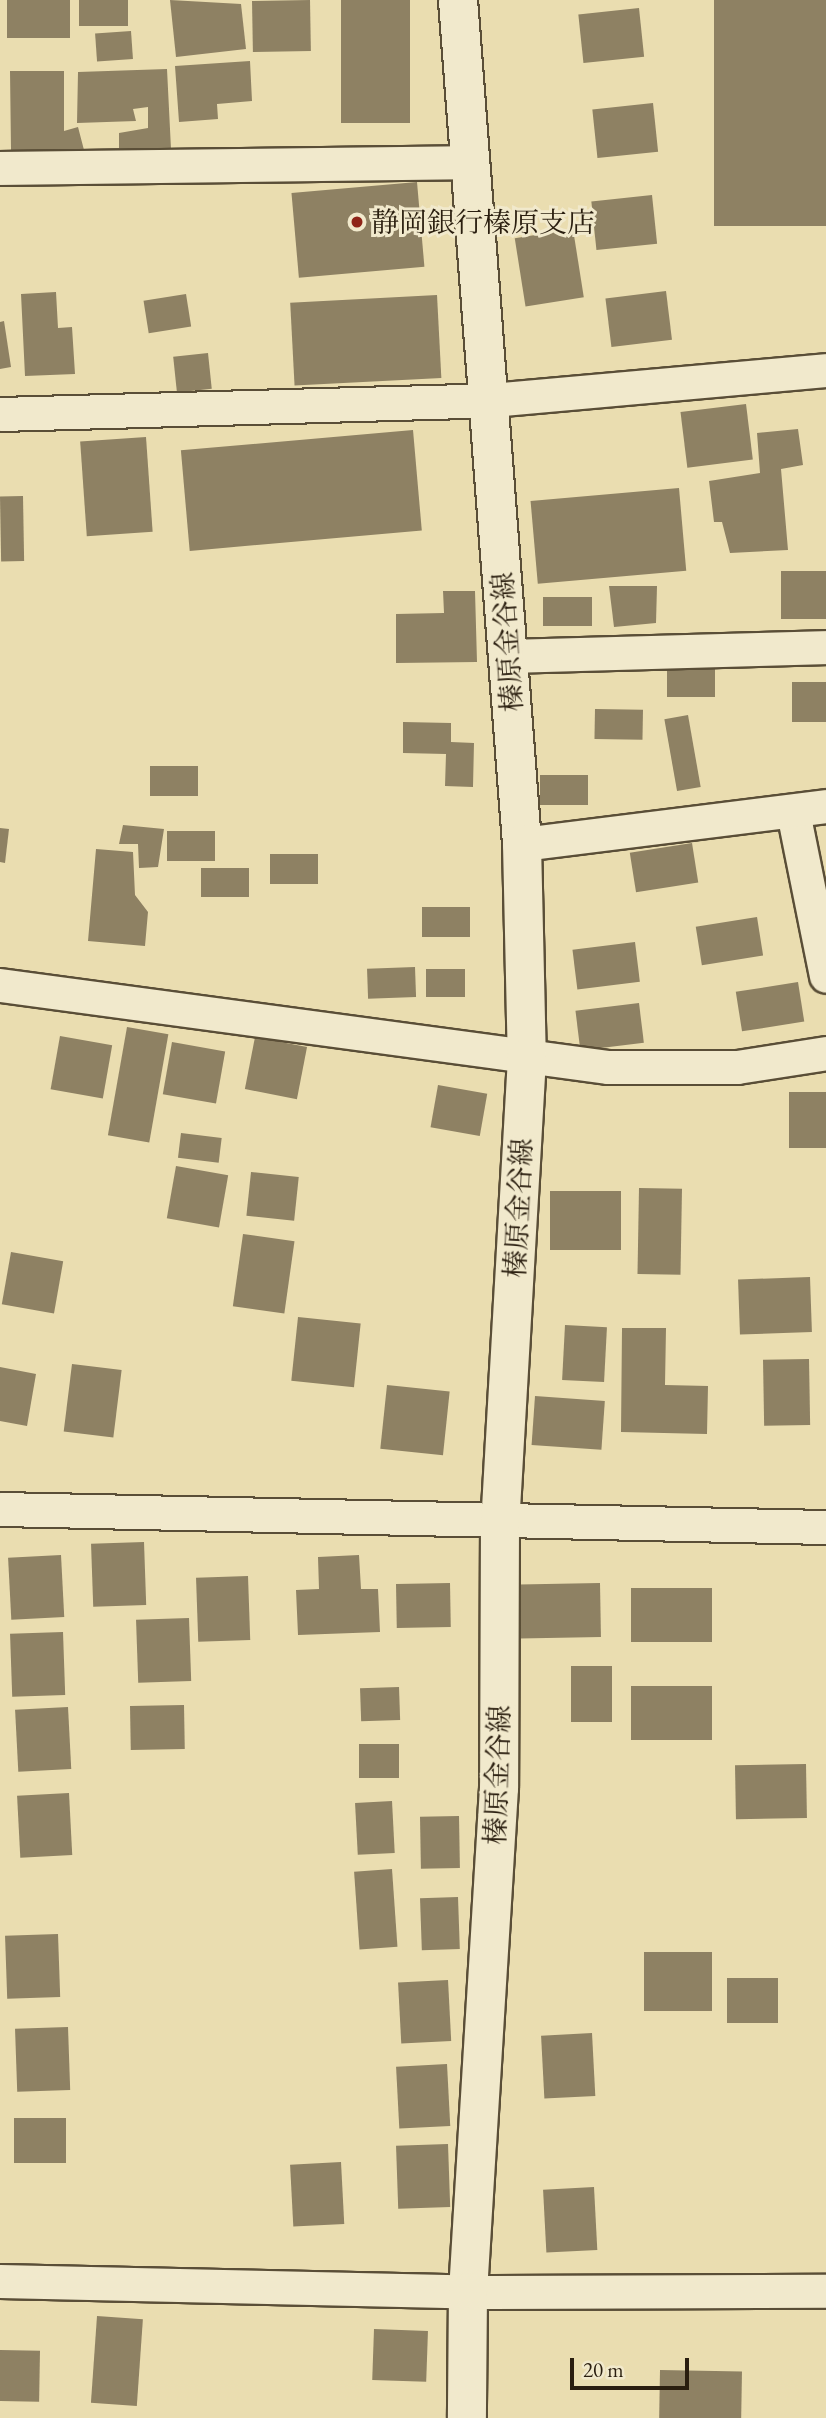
<!DOCTYPE html>
<html>
<head>
<meta charset="utf-8">
<style>
  body { margin:0 }
  #map { position:relative; width:826px; height:2418px; overflow:hidden; background:#eaddb0; font-family:"EB Garamond","Noto Serif JP",serif }
  div>[style] { position:absolute }
  .building>* { inset:0; background:#8e8163; transform-origin:0 0 }
  .roads { filter:drop-shadow(2px 0 #5a4e37) drop-shadow(-2px 0 #5a4e37) drop-shadow(0 2px #5a4e37) drop-shadow(0 -2px #5a4e37) }
  .minor>* { height:33px; margin:-16.5px; padding:0 16.5px; transform-origin:16.5px; border-radius:16.5px; background:#f1e9cc }
  .secondary>* { height:38px; margin:-19px; padding:0 19px; transform-origin:19px; border-radius:19px; background:#f1e9cc }
  .dots>* { width:19px; height:19px; translate:-50% -50%; box-sizing:border-box; border:4px solid #f1e9cc; border-radius:50% }
  span { translate:-50% -50%; white-space:nowrap; text-align:center; line-height:1.15; -webkit-text-stroke:6px #f1e9cc; paint-order:stroke }
  .poi-label { font-size:28px; color:#2a1e0f }
  .left { translate:0 -50%; text-align:left }
  .street-label { font-size:28px; color:#2a1e0f }
  .scale { position:absolute; left:570px; top:2358px; width:119px; height:32px; box-sizing:border-box; border:4px solid #2a1e0f; border-top:0; padding-left:9px; font-size:21px; line-height:24px; white-space:nowrap; color:#2a1e0f; -webkit-text-stroke:5px #f1e9cc; paint-order:stroke }
</style>
</head>
<body>
<div id="map">
  <div class="building">
    <i style="left:7px;top:0;width:63px;height:38px"></i>
    <i style="left:79px;top:0;width:49px;height:26px"></i>
    <i style="clip-path:polygon(170px 0,241px 4px,246px 49px,176px 57px)"></i>
    <i style="left:310px;top:0;width:51px;height:58px;rotate:89deg"></i>
    <i style="left:341px;top:0;width:69px;height:123px"></i>
    <i style="left:714px;top:0;width:112px;height:226px"></i>
    <i style="left:639px;top:8px;width:49px;height:61px;rotate:84deg"></i>
    <i style="left:131px;top:31px;width:28px;height:36px;rotate:86deg"></i>
    <i style="clip-path:polygon(250px 61px,252px 101px,217px 104px,218px 119px,179px 122px,175px 66px)"></i>
    <i style="clip-path:polygon(167px 69px,171px 149px,119px 148px,119px 133px,148px 128px,148px 107px,133px 109px,136px 121px,77px 123px,78px 72px)"></i>
    <i style="clip-path:polygon(10px 71px,64px 71px,64px 131px,78px 127px,84px 150px,11px 150px)"></i>
    <i style="left:653px;top:103px;width:49px;height:61px;rotate:84deg"></i>
    <i style="left:417px;top:182px;width:85px;height:126px;rotate:85deg"></i>
    <i style="left:652px;top:195px;width:49px;height:61px;rotate:84deg"></i>
    <i style="left:573px;top:229px;width:69px;height:59px;rotate:81deg"></i>
    <i style="left:666px;top:291px;width:49px;height:61px;rotate:83deg"></i>
    <i style="clip-path:polygon(56px 292px,58px 328px,72px 327px,75px 374px,25px 376px,21px 294px)"></i>
    <i style="left:186px;top:294px;width:33px;height:43px;rotate:81deg"></i>
    <i style="left:437px;top:295px;width:83px;height:147px;rotate:87deg"></i>
    <i style="clip-path:polygon(4px 321px,11px 367px,0 369px,0 322px)"></i>
    <i style="left:208px;top:353px;width:36px;height:35px;rotate:84deg"></i>
    <i style="left:746px;top:404px;width:56px;height:66px;rotate:83deg"></i>
    <i style="clip-path:polygon(798px 429px,803px 465px,781px 469px,788px 550px,730px 553px,722px 522px,714px 522px,709px 481px,760px 473px,757px 433px)"></i>
    <i style="left:413px;top:430px;width:101px;height:233px;rotate:85deg"></i>
    <i style="left:146px;top:437px;width:95px;height:66px;rotate:86deg"></i>
    <i style="left:679px;top:488px;width:83px;height:149px;rotate:85deg"></i>
    <i style="left:23px;top:496px;width:65px;height:23px;rotate:89deg"></i>
    <i style="left:826px;top:571px;width:48px;height:45px;rotate:90deg"></i>
    <i style="clip-path:polygon(609px 586px,657px 586px,656px 623px,614px 627px)"></i>
    <i style="clip-path:polygon(443px 591px,475px 591px,477px 662px,396px 663px,396px 614px,444px 613px)"></i>
    <i style="left:543px;top:597px;width:49px;height:29px"></i>
    <i style="left:715px;top:667px;width:30px;height:48px;rotate:90deg"></i>
    <i style="left:826px;top:682px;width:40px;height:34px;rotate:90deg"></i>
    <i style="left:595px;top:709px;width:48px;height:30px;rotate:1deg"></i>
    <i style="left:688px;top:715px;width:73px;height:24px;rotate:80deg"></i>
    <i style="clip-path:polygon(403px 722px,451px 723px,451px 742px,474px 743px,473px 787px,445px 786px,446px 754px,403px 753px)"></i>
    <i style="left:198px;top:766px;width:30px;height:48px;rotate:90deg"></i>
    <i style="left:540px;top:775px;width:48px;height:30px"></i>
    <i style="clip-path:polygon(123px 825px,164px 829px,158px 867px,139px 868px,138px 844px,119px 844px)"></i>
    <i style="clip-path:polygon(0 828px,9px 829px,5px 863px,0 862px)"></i>
    <i style="left:167px;top:831px;width:48px;height:30px"></i>
    <i style="left:692px;top:843px;width:40px;height:63px;rotate:81deg"></i>
    <i style="clip-path:polygon(96px 849px,133px 852px,135px 895px,148px 912px,145px 946px,88px 941px)"></i>
    <i style="left:270px;top:854px;width:48px;height:30px"></i>
    <i style="left:201px;top:868px;width:48px;height:29px"></i>
    <i style="left:422px;top:907px;width:48px;height:30px"></i>
    <i style="left:757px;top:917px;width:39px;height:62px;rotate:81deg"></i>
    <i style="left:635px;top:942px;width:40px;height:63px;rotate:83deg"></i>
    <i style="left:415px;top:967px;width:30px;height:48px;rotate:88deg"></i>
    <i style="left:426px;top:969px;width:39px;height:28px"></i>
    <i style="left:798px;top:982px;width:40px;height:63px;rotate:81deg"></i>
    <i style="left:639px;top:1003px;width:40px;height:64px;rotate:83deg"></i>
    <i style="left:127px;top:1027px;width:42px;height:110px;rotate:10deg"></i>
    <i style="left:60px;top:1036px;width:53px;height:54px;rotate:10deg"></i>
    <i style="left:255px;top:1037px;width:53px;height:53px;rotate:11deg"></i>
    <i style="left:172px;top:1042px;width:54px;height:53px;rotate:10deg"></i>
    <i style="left:438px;top:1085px;width:50px;height:43px;rotate:10deg"></i>
    <i style="left:826px;top:1092px;width:56px;height:37px;rotate:90deg"></i>
    <i style="left:181px;top:1133px;width:41px;height:25px;rotate:7deg"></i>
    <i style="left:176px;top:1166px;width:53px;height:53px;rotate:10deg"></i>
    <i style="left:251px;top:1172px;width:48px;height:44px;rotate:6deg"></i>
    <i style="left:639px;top:1188px;width:43px;height:86px;rotate:1deg"></i>
    <i style="left:550px;top:1191px;width:71px;height:59px"></i>
    <i style="left:243px;top:1234px;width:52px;height:73px;rotate:8deg"></i>
    <i style="left:11px;top:1252px;width:53px;height:53px;rotate:10deg"></i>
    <i style="left:810px;top:1277px;width:55px;height:72px;rotate:88deg"></i>
    <i style="left:298px;top:1317px;width:63px;height:64px;rotate:6deg"></i>
    <i style="left:565px;top:1325px;width:42px;height:55px;rotate:3deg"></i>
    <i style="clip-path:polygon(622px 1328px,666px 1328px,665px 1385px,708px 1386px,707px 1434px,621px 1432px)"></i>
    <i style="left:809px;top:1359px;width:66px;height:46px;rotate:89deg"></i>
    <i style="left:72px;top:1364px;width:50px;height:68px;rotate:7deg"></i>
    <i style="clip-path:polygon(0 1367px,36px 1374px,27px 1426px,0 1421px)"></i>
    <i style="left:387px;top:1385px;width:63px;height:64px;rotate:6deg"></i>
    <i style="left:535px;top:1396px;width:70px;height:49px;rotate:4deg"></i>
    <i style="left:144px;top:1542px;width:63px;height:53px;rotate:88deg"></i>
    <i style="left:61px;top:1555px;width:62px;height:53px;rotate:87deg"></i>
    <i style="clip-path:polygon(359px 1555px,361px 1589px,378px 1589px,380px 1632px,298px 1635px,296px 1590px,319px 1589px,318px 1557px)"></i>
    <i style="left:248px;top:1576px;width:64px;height:52px;rotate:88deg"></i>
    <i style="left:450px;top:1583px;width:44px;height:54px;rotate:89deg"></i>
    <i style="left:600px;top:1583px;width:54px;height:81px;rotate:89deg"></i>
    <i style="left:631px;top:1588px;width:81px;height:54px"></i>
    <i style="left:189px;top:1618px;width:63px;height:53px;rotate:88deg"></i>
    <i style="left:63px;top:1632px;width:63px;height:53px;rotate:88deg"></i>
    <i style="left:571px;top:1666px;width:41px;height:56px"></i>
    <i style="left:631px;top:1686px;width:81px;height:54px"></i>
    <i style="left:399px;top:1687px;width:33px;height:39px;rotate:88deg"></i>
    <i style="left:184px;top:1705px;width:44px;height:54px;rotate:89deg"></i>
    <i style="left:68px;top:1707px;width:62px;height:53px;rotate:87deg"></i>
    <i style="left:399px;top:1744px;width:34px;height:40px;rotate:90deg"></i>
    <i style="left:806px;top:1764px;width:54px;height:71px;rotate:89deg"></i>
    <i style="left:69px;top:1793px;width:62px;height:52px;rotate:87deg"></i>
    <i style="left:392px;top:1801px;width:52px;height:37px;rotate:87deg"></i>
    <i style="left:459px;top:1816px;width:52px;height:39px;rotate:89deg"></i>
    <i style="left:392px;top:1869px;width:78px;height:38px;rotate:86deg"></i>
    <i style="left:458px;top:1897px;width:52px;height:38px;rotate:88deg"></i>
    <i style="left:58px;top:1934px;width:63px;height:53px;rotate:88deg"></i>
    <i style="left:712px;top:1952px;width:59px;height:68px;rotate:90deg"></i>
    <i style="left:727px;top:1978px;width:51px;height:45px"></i>
    <i style="left:448px;top:1980px;width:61px;height:50px;rotate:87deg"></i>
    <i style="left:68px;top:2027px;width:63px;height:53px;rotate:88deg"></i>
    <i style="left:592px;top:2033px;width:63px;height:51px;rotate:87deg"></i>
    <i style="left:447px;top:2064px;width:62px;height:51px;rotate:87deg"></i>
    <i style="left:14px;top:2118px;width:52px;height:45px"></i>
    <i style="left:448px;top:2144px;width:63px;height:52px;rotate:88deg"></i>
    <i style="left:341px;top:2162px;width:62px;height:51px;rotate:87deg"></i>
    <i style="left:594px;top:2187px;width:63px;height:51px;rotate:87deg"></i>
    <i style="left:97px;top:2316px;width:46px;height:87px;rotate:4deg"></i>
    <i style="left:374px;top:2329px;width:54px;height:51px;rotate:2deg"></i>
    <i style="left:0;top:2350px;width:40px;height:51px;rotate:1deg"></i>
    <i style="left:660px;top:2370px;width:82px;height:48px;rotate:1deg"></i>
  </div>
  <div class="roads">
    <div class="minor">
      <i style="left:0;top:168px;width:466px;rotate:-0.7deg"></i>
      <i style="left:0;top:414px;width:491px;rotate:-1.6deg"></i>
      <i style="left:491px;top:400px;width:336px;rotate:-5.1deg"></i>
      <i style="left:507px;top:656px;width:319px;rotate:-1.6deg"></i>
      <i style="left:793px;top:812px;width:167px;rotate:78.6deg"></i>
      <i style="left:522px;top:844px;width:306px;rotate:-7.1deg"></i>
      <i style="left:0;top:985px;width:614px;rotate:7.68deg"></i>
      <i style="left:608px;top:1067px;width:129px"></i>
      <i style="left:737px;top:1067px;width:90px;rotate:-8.9deg"></i>
      <i style="left:0;top:1509px;width:826px;rotate:1.25deg"></i>
      <i style="left:0;top:2281px;width:468px;rotate:1.3deg"></i>
      <i style="left:468px;top:2292px;width:358px;rotate:-0.2deg"></i>
    </div>
    <div class="secondary">
      <i style="left:458px;top:0;width:846px;rotate:85.66deg"></i>
      <i style="left:522px;top:844px;width:214px;rotate:88.7deg"></i>
      <i style="left:527px;top:1058px;width:466px;rotate:93.3deg"></i>
      <i style="left:500px;top:1523px;width:265px;rotate:90.2deg"></i>
      <i style="left:499px;top:1788px;width:505px;rotate:93.52deg"></i>
      <i style="left:468px;top:2292px;width:126px;rotate:90.5deg"></i>
    </div>
  </div>
  <div class="dots">
    <i style="left:357px;top:222px;background:#8f2418"></i>
  </div>
  <div class="poi-label">
    <span class="left" style="left:371px;top:222px">静岡銀行榛原支店</span>
  </div>
  <div class="street-label">
    <span style="left:507px;top:642px;rotate:-94deg">榛原金谷線</span>
    <span style="left:518px;top:1208px;rotate:-87deg">榛原金谷線</span>
    <span style="left:497px;top:1775px;rotate:-88deg">榛原金谷線</span>
  </div>
  <div class="scale">20 m</div>
</div>
</body>
</html>
